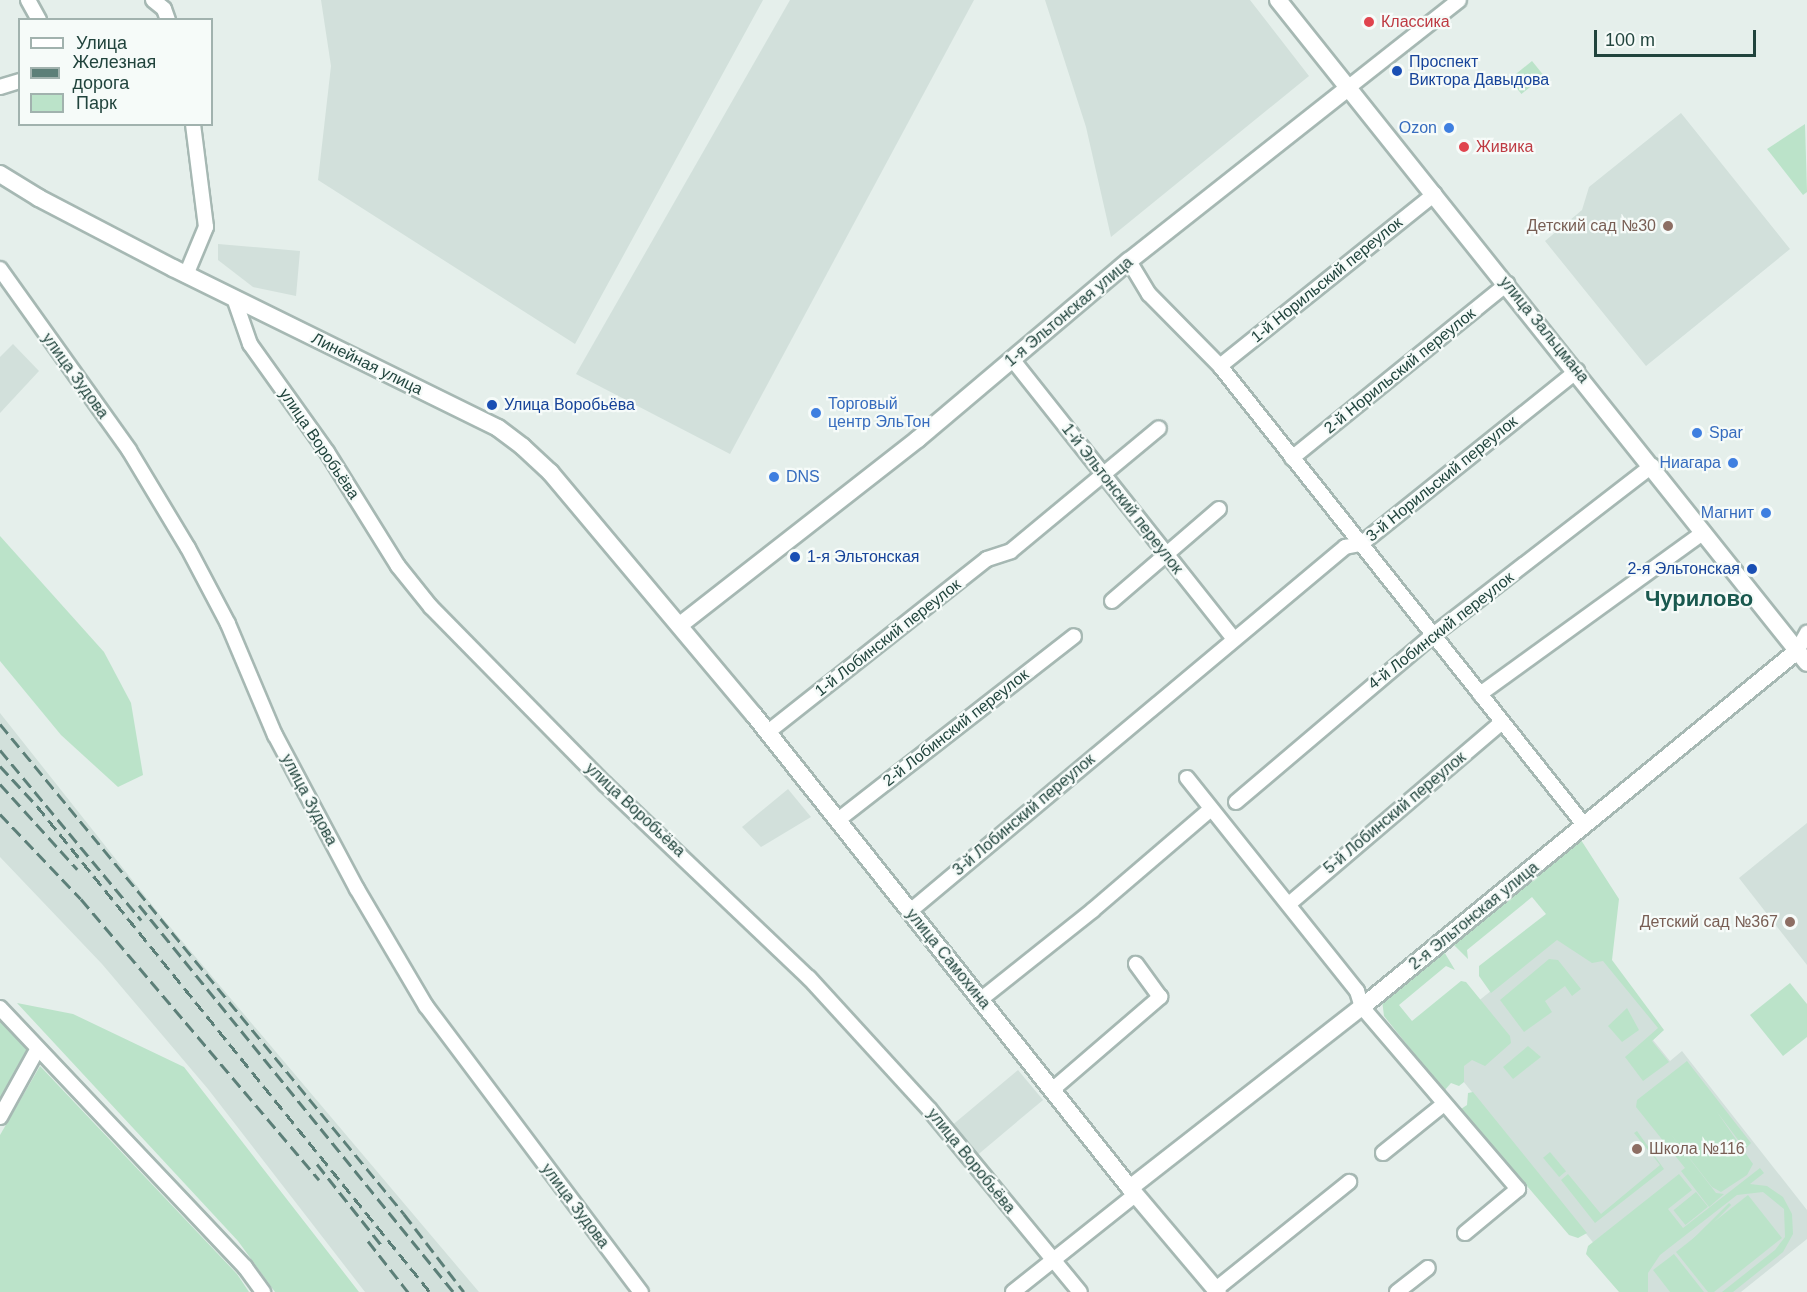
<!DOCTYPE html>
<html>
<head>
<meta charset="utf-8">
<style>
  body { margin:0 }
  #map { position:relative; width:1807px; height:1292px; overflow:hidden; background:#e5efeb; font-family:Arial,sans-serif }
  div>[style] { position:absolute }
  .built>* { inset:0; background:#d2e0db; transform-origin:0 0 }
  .green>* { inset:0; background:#bbe3c9; transform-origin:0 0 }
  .roads { filter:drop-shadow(2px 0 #a6b8b3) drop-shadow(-2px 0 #a6b8b3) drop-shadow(0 2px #a6b8b3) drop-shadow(0 -2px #a6b8b3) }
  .minor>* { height:14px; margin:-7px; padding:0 7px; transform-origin:7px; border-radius:7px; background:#fff }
  .tertiary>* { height:16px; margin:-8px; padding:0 8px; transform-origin:8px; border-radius:8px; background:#fff }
  .rail>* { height:3px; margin-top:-1.5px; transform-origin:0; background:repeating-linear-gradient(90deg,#5c7f78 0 12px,transparent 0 18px) }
  .dots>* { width:16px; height:16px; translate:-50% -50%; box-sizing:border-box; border:3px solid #f6fbf9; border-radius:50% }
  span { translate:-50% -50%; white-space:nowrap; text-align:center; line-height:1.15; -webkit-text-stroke:4.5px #f6fbf9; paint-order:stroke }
  .health-label { font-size:16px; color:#be3a42 }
  .left { translate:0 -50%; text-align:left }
  .transit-label { font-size:16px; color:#164399 }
  .right { translate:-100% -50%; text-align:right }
  .shop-label { font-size:16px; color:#366cbe }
  .education-label { font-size:16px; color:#785e54 }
  .street-label { font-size:16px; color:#21443d }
  .district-label { font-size:22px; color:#1a594f; font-weight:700 }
  .legend { position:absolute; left:18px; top:18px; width:195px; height:108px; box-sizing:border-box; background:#f6fbf9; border:2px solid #a1b2ae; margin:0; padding:8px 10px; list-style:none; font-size:18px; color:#21443d }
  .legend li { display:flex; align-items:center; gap:12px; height:30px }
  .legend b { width:30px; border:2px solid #a1b2ae }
  .scale { position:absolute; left:1594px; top:30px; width:162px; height:27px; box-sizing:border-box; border:3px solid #21443d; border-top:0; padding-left:8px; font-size:18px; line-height:21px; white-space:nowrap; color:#21443d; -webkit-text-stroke:4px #f6fbf9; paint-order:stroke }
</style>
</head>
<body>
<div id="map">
  <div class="built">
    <i style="clip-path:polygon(321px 0,763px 0,575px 344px,318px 180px,331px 66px)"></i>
    <i style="clip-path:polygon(790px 0,974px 0,730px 454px,576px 374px)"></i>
    <i style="clip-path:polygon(1045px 0,1250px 0,1309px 76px,1111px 237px,1086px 127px)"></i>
    <i style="clip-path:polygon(1681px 113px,1790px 249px,1646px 366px,1545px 241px,1582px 210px,1589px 187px)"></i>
    <i style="clip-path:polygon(218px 244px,300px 251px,296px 296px,253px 287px,218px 260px)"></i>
    <i style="clip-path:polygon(13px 344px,39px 371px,0 413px,0 357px)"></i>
    <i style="clip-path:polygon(0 713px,160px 915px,479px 1292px,365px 1292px,208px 1089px,102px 964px,0 857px)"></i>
    <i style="clip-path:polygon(788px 789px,811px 817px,761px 847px,742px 827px)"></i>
    <i style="clip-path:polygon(1807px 823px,1807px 965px,1739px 878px)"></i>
    <i style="clip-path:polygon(1574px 924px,1663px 1030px,1653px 1040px,1670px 1061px,1682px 1051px,1807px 1210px,1807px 1239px,1741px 1292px,1633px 1292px,1430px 1040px)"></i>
    <i style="left:1018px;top:1070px;width:39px;height:86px;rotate:50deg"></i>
  </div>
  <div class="green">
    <i style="left:1532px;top:61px;width:19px;height:29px;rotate:51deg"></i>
    <i style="clip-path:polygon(1805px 124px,1807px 192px,1803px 195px,1767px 149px)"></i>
    <i style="clip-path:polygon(0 536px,104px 652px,131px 703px,143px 775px,118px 787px,61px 735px,0 661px)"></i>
    <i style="clip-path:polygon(1581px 840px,1619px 899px,1612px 960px,1664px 1030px,1652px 1041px,1669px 1062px,1643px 1081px,1625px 1057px,1658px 1028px,1603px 961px,1592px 963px,1557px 940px,1491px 993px,1479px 976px,1479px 966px,1546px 914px,1532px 897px,1467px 950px,1468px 959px,1453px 944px)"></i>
    <i style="clip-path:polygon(1443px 950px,1455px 970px,1446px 966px,1399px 1005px,1412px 1021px,1461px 981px,1466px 982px,1510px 1036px,1511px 1043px,1485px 1066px,1472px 1060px,1464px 1066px,1464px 1082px,1459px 1086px,1451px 1083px,1444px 1091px,1384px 1016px,1382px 1000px)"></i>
    <i style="clip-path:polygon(1549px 959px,1558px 960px,1581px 989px,1572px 996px,1565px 986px,1545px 1001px,1552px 1012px,1524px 1032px,1500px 1000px)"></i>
    <i style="clip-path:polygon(1790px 983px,1807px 1004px,1807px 1037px,1783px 1056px,1750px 1015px)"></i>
    <i style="clip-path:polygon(17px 1003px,73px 1014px,184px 1067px,359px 1292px,275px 1292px,238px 1241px)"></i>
    <i style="clip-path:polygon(1627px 1008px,1639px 1030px,1622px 1042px,1608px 1026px)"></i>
    <i style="clip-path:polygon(0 1018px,27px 1049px,0 1098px)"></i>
    <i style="clip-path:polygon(1528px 1046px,1541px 1057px,1513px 1079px,1503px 1067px)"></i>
    <i style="clip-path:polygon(1687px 1061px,1751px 1143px,1745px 1149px,1717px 1112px,1753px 1164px,1747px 1175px,1721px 1192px,1712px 1187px,1666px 1128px,1716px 1193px,1724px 1194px,1709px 1207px,1681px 1171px,1685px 1168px,1636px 1107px,1637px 1100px)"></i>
    <i style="clip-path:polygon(40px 1066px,237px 1274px,249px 1292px,0 1292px,0 1135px)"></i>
    <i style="clip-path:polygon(1473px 1092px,1587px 1233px,1578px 1238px,1569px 1235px,1461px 1109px,1467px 1105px,1468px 1093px)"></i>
    <i style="clip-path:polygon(1637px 1131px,1664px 1169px,1595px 1223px,1561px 1180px,1568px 1174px,1601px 1214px,1660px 1165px,1634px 1133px)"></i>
    <i style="left:1550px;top:1152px;width:25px;height:9px;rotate:50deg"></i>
    <i style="clip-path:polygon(1760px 1168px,1764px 1173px,1750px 1184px,1767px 1186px,1783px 1197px,1792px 1214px,1793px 1234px,1783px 1252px,1733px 1292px,1722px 1292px,1775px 1250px,1785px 1237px,1784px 1209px,1763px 1192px,1737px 1195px,1660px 1255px,1648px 1273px,1648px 1292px,1619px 1292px,1586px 1254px,1588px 1246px,1679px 1174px,1692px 1190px,1668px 1209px,1683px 1228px)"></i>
    <i style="left:1696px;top:1192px;width:19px;height:29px;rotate:51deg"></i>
    <i style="clip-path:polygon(1748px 1195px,1782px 1238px,1714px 1292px,1708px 1292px,1676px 1252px)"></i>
    <i style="left:1729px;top:1203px;width:3px;height:63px;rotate:45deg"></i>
    <i style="clip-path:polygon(1674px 1254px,1704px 1292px,1670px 1292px,1653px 1270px)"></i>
  </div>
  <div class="roads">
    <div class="minor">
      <i style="left:28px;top:0;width:23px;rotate:61deg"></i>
      <i style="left:153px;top:0;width:14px;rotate:39deg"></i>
      <i style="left:164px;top:9px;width:12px;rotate:70deg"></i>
      <i style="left:0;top:87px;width:21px;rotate:-17deg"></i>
      <i style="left:1349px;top:87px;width:140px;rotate:-38.3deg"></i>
      <i style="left:1129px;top:261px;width:39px;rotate:59deg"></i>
      <i style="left:1149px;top:294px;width:101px;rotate:45.4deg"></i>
      <i style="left:1220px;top:366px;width:587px;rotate:51.57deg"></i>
      <i style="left:0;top:269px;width:222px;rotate:54.5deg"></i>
      <i style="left:129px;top:450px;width:114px;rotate:59deg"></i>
      <i style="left:188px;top:548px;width:86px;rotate:62.2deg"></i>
      <i style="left:228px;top:624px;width:121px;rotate:67.1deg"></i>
      <i style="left:275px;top:735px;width:174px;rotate:62deg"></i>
      <i style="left:357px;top:889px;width:136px;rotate:59.5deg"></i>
      <i style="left:426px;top:1006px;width:358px;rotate:53.1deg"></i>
      <i style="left:186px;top:275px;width:52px;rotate:-67.4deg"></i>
      <i style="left:206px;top:227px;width:104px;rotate:-97.2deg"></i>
      <i style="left:234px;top:298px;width:49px;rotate:70.8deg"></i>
      <i style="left:250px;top:344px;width:133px;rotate:54.5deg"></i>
      <i style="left:327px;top:452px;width:134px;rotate:58.1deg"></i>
      <i style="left:398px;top:566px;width:53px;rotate:51.2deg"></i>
      <i style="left:431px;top:607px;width:248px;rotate:45.5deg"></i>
      <i style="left:605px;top:784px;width:282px;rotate:43.6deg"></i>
      <i style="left:809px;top:978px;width:178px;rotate:47.5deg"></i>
      <i style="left:929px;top:1109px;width:237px;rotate:50.5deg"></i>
      <i style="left:1012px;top:359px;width:356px;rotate:51.6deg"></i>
      <i style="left:1220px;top:366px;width:275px;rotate:-38.7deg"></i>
      <i style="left:1292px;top:458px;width:277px;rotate:-39deg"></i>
      <i style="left:1112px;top:601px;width:141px;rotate:-40.7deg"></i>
      <i style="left:1797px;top:651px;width:21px;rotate:-61deg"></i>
      <i style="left:1480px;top:694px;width:276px;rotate:-35.9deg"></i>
      <i style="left:768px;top:732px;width:279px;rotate:-38.3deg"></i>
      <i style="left:987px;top:559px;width:25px;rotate:-18deg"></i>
      <i style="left:1011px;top:551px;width:192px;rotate:-39.7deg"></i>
      <i style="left:1187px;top:778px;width:273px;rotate:51.4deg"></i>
      <i style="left:1357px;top:991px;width:17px;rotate:73deg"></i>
      <i style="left:1362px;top:1007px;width:240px;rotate:49.4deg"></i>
      <i style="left:1518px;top:1189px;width:69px;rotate:140.3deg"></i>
      <i style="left:1236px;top:802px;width:258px;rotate:-40.3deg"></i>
      <i style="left:1433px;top:635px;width:277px;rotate:-37.7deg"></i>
      <i style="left:838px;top:820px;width:299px;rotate:-37.9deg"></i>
      <i style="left:1289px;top:904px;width:280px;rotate:-40.5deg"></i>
      <i style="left:909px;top:912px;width:569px;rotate:-39.93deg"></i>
      <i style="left:1345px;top:547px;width:16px;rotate:-11deg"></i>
      <i style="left:1361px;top:544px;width:277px;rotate:-38.7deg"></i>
      <i style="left:980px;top:1000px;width:144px;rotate:-38.5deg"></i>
      <i style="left:1093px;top:910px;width:155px;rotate:-40.6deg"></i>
      <i style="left:0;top:1008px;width:357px;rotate:46.6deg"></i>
      <i style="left:245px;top:1267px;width:31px;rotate:54deg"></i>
      <i style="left:1052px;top:1090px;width:143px;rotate:-40.7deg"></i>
      <i style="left:1160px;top:997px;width:41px;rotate:-126deg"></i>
      <i style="left:0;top:1117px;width:77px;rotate:-61.1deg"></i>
      <i style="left:1383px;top:1153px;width:78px;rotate:-38.8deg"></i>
      <i style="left:1216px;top:1289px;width:171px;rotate:-38.8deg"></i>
      <i style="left:1013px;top:1292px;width:157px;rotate:-38.5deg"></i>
      <i style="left:1397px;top:1292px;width:39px;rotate:-38deg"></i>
    </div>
    <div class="tertiary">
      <i style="left:1278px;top:0;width:848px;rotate:51.41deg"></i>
      <i style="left:0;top:174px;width:46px;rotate:31.6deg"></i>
      <i style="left:39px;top:198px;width:151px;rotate:27.6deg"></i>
      <i style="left:173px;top:268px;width:362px;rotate:26.2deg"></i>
      <i style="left:498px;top:428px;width:31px;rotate:37deg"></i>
      <i style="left:523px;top:447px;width:37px;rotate:43deg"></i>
      <i style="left:550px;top:472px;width:317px;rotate:50deg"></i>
      <i style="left:754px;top:715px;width:604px;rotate:51.52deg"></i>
      <i style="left:1130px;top:1188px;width:136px;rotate:49.8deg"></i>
      <i style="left:680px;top:625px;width:302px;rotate:-38deg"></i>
      <i style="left:918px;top:439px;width:276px;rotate:-40.2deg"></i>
      <i style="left:1129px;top:261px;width:280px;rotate:-38.3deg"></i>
      <i style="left:1130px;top:1188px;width:294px;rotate:-38deg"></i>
      <i style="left:1362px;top:1007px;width:562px;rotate:-39.3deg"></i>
    </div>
  </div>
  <div class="rail">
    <i style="left:0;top:724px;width:635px;rotate:50.49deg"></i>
    <i style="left:404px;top:1214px;width:98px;rotate:52.4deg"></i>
    <i style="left:0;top:750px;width:221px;rotate:50.3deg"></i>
    <i style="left:0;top:766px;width:54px;rotate:47.2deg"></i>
    <i style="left:37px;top:806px;width:625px;rotate:51.04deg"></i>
    <i style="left:0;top:784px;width:115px;rotate:47.8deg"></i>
    <i style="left:0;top:814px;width:117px;rotate:46.4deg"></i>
    <i style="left:81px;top:899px;width:368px;rotate:49.7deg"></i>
    <i style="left:139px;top:905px;width:498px;rotate:50.9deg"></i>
    <i style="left:317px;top:1164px;width:105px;rotate:51.6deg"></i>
    <i style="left:368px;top:1241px;width:65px;rotate:51.9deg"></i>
  </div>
  <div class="dots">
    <i style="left:1369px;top:22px;background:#e0444e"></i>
    <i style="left:1397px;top:71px;background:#1a4fb4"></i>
    <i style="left:1449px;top:128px;background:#3f7fe0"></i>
    <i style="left:1464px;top:147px;background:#e0444e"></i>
    <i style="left:1668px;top:226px;background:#8d6e63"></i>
    <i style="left:492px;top:405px;background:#1a4fb4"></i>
    <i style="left:816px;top:413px;background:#3f7fe0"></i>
    <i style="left:1697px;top:433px;background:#3f7fe0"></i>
    <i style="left:1733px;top:463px;background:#3f7fe0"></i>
    <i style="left:774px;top:477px;background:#3f7fe0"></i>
    <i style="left:1766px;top:513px;background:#3f7fe0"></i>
    <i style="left:795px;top:557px;background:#1a4fb4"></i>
    <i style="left:1752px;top:569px;background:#1a4fb4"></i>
    <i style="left:1790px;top:922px;background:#8d6e63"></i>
    <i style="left:1637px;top:1149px;background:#8d6e63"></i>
  </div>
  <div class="health-label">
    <span class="left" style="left:1381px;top:22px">Классика</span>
    <span class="left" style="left:1476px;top:147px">Живика</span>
  </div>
  <div class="transit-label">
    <span class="left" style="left:1409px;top:71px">Проспект<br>Виктора Давыдова</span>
    <span class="left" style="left:504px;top:405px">Улица Воробьёва</span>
    <span class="left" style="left:807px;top:557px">1-я Эльтонская</span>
    <span class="right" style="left:1740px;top:569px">2-я Эльтонская</span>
  </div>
  <div class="shop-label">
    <span class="right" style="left:1437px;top:128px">Ozon</span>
    <span class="left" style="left:828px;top:413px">Торговый<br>центр ЭльТон</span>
    <span class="left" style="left:1709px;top:433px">Spar</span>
    <span class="right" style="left:1721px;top:463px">Ниагара</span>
    <span class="left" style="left:786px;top:477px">DNS</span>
    <span class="right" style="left:1754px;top:513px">Магнит</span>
  </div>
  <div class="education-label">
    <span class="right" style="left:1656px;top:226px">Детский сад №30</span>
    <span class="right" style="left:1778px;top:922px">Детский сад №367</span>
    <span class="left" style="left:1649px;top:1149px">Школа №116</span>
  </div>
  <div class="street-label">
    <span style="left:1327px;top:280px;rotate:-39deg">1-й Норильский переулок</span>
    <span style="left:1069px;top:312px;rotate:-40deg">1-я Эльтонская улица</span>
    <span style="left:1544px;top:330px;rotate:51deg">улица Зальцмана</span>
    <span style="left:367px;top:364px;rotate:26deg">Линейная улица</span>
    <span style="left:1400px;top:371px;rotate:-39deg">2-й Норильский переулок</span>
    <span style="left:75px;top:376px;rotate:54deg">улица Зудова</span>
    <span style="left:319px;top:444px;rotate:56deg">улица Воробьёва</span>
    <span style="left:1442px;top:479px;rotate:-39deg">3-й Норильский переулок</span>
    <span style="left:1122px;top:499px;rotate:52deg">1-й Эльтонский переулок</span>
    <span style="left:1441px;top:631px;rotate:-38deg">4-й Лобинский переулок</span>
    <span style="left:888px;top:638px;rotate:-38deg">1-й Лобинский переулок</span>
    <span style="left:956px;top:728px;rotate:-38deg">2-й Лобинский переулок</span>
    <span style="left:309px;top:800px;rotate:62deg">улица Зудова</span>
    <span style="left:635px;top:810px;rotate:43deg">улица Воробьёва</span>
    <span style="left:1395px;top:813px;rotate:-40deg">5-й Лобинский переулок</span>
    <span style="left:1024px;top:815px;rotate:-40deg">3-й Лобинский переулок</span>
    <span style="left:1474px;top:916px;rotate:-39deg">2-я Эльтонская улица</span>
    <span style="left:948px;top:959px;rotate:51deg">улица Самохина</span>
    <span style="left:971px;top:1161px;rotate:51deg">улица Воробьёва</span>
    <span style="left:575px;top:1206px;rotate:53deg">улица Зудова</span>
  </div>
  <div class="district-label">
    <span style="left:1699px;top:599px">Чурилово</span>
  </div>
  <ul class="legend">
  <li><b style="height:8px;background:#fff"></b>Улица</li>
  <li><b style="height:8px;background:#5c7f78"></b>Железная дорога</li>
  <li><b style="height:16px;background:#bbe3c9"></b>Парк</li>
  </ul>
  <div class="scale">100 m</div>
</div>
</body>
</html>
